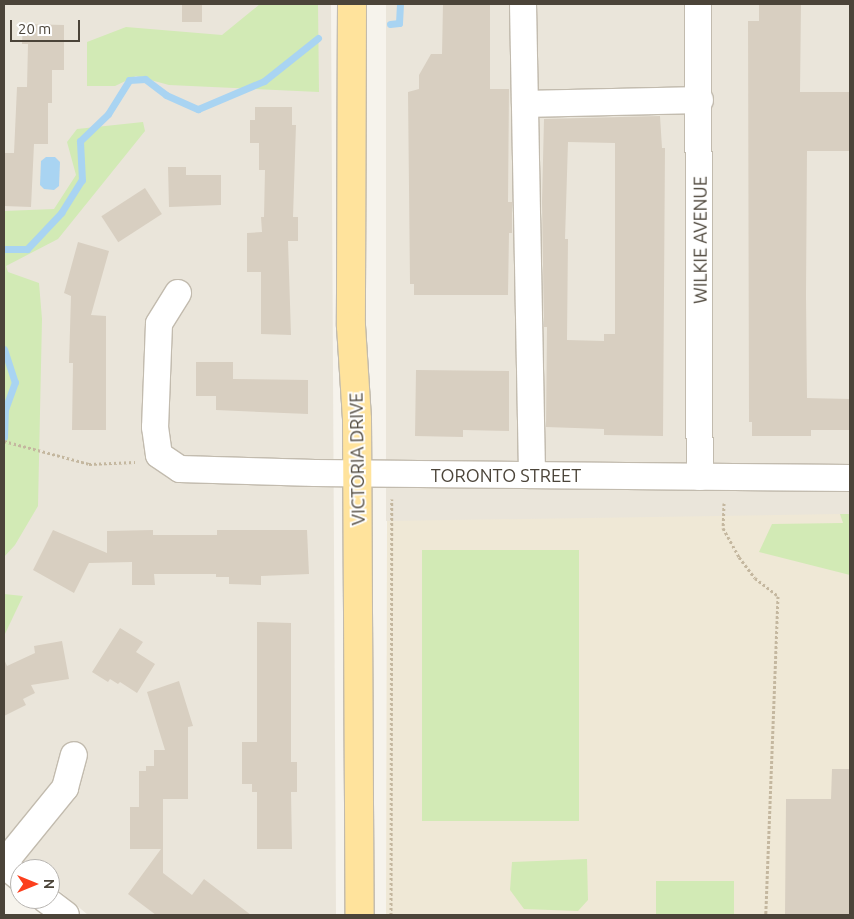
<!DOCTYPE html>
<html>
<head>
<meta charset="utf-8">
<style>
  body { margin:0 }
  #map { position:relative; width:854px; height:919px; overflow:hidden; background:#f6f3ec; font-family:Ubuntu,sans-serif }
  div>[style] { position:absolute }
  .residential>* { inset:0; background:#eae5da; transform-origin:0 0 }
  .education>* { inset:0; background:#efe8d6 }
  .green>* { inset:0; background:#d2eab5; transform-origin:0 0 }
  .water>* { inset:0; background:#a9d4f2 }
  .stream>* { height:7px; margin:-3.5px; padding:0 3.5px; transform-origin:3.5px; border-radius:3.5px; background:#a9d4f2 }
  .building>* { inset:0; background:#d8cfc1; transform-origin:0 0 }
  .path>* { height:3px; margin-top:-1.5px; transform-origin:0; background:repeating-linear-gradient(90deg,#c4b79f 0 2.5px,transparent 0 5px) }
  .roads { filter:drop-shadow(1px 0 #c2bbae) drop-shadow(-1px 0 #c2bbae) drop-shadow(0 1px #c2bbae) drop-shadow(0 -1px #c2bbae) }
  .minor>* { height:26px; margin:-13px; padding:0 13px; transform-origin:13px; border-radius:13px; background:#fff }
  .major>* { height:28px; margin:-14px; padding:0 14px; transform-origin:14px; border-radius:14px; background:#ffe39c }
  span { translate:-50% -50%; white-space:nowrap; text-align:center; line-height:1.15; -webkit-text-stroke:4px #fff; paint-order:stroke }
  .street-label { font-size:18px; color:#4b4439 }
  .frame { position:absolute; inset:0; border:5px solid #4b4439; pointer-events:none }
  .north { position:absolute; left:10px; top:859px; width:50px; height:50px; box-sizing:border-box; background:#fff; border:1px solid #b7b4b0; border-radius:50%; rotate:90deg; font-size:14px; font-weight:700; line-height:20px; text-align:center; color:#4b4439 }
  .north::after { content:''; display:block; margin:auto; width:18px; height:22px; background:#fc3f1d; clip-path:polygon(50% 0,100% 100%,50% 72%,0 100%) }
  .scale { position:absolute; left:10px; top:20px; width:70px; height:22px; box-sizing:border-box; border:2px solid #4b4439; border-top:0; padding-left:6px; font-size:15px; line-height:18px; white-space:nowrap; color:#4b4439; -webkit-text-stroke:4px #fff; paint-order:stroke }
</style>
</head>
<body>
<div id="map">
  <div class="residential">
    <i style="clip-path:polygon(4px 4px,331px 4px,336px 915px,88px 915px,50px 883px,50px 869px,33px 869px,4px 845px)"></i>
    <i style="left:386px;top:4px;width:464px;height:517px"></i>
  </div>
  <div class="education">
    <i style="clip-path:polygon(840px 514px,850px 542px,850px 915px,386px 915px,387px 521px)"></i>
  </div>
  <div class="green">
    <i style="clip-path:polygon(260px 4px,318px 4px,319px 92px,169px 85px,136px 76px,115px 86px,87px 86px,87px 42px,126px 27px,222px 35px)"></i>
    <i style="clip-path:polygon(143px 122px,145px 131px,58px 239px,6px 266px,8px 272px,39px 283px,42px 319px,38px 506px,15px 545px,4px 557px,4px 211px,54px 209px,76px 175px,67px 142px,77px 129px)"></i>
    <i style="clip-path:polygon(840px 514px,850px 514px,850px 575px,759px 552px,772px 524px,843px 523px)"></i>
    <i style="left:579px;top:550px;width:271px;height:157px;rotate:90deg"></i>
    <i style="clip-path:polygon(4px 594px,23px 596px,4px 636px)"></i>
    <i style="clip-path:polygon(587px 859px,588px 900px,578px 911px,524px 909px,510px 890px,512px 862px)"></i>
    <i style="left:656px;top:881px;width:78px;height:34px"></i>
  </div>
  <div class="water">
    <i style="clip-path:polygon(46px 157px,55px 157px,60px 162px,59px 186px,54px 190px,44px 189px,40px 185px,41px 161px)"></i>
  </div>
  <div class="stream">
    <i style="left:390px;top:24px;width:9px;rotate:-6deg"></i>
    <i style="left:399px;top:23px;width:19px;rotate:-87deg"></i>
    <i style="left:4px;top:249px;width:23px"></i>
    <i style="left:27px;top:249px;width:50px;rotate:-46.6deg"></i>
    <i style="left:61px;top:213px;width:39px;rotate:-58deg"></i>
    <i style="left:82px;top:180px;width:39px;rotate:-93deg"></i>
    <i style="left:80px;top:141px;width:39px;rotate:-44deg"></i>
    <i style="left:108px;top:114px;width:40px;rotate:-58deg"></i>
    <i style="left:129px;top:80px;width:16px;rotate:-4deg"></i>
    <i style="left:145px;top:79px;width:26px;rotate:37deg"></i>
    <i style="left:166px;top:95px;width:35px;rotate:24deg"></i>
    <i style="left:198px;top:109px;width:72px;rotate:-23deg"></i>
    <i style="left:264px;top:81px;width:69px;rotate:-38.5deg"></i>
    <i style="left:4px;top:349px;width:35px;rotate:72deg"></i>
    <i style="left:15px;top:382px;width:29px;rotate:110deg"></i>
    <i style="left:5px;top:409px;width:28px;rotate:92deg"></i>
  </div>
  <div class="building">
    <i style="left:182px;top:4px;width:20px;height:18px"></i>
    <i style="clip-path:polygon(443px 4px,490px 4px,490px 89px,509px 89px,508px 202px,512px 202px,512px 233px,509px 233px,508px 295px,414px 295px,414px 284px,410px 284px,408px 92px,419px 89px,419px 75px,431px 54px,442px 54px)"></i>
    <i style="clip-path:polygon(759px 4px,801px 4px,800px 92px,850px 92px,850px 151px,807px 151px,806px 296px,807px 398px,850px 399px,850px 430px,811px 430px,811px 436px,752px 436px,752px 422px,749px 422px,748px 21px,759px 21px)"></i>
    <i style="clip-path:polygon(23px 24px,64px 25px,64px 70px,52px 70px,52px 103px,48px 103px,48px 144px,34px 144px,31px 207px,4px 206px,4px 153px,14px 153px,17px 87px,27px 87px,28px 44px,22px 44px)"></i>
    <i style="clip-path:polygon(255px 107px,292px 107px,292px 125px,296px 125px,293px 217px,298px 217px,298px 241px,288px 241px,291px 335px,261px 334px,261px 272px,247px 272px,247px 233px,262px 232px,261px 217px,264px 217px,265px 170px,259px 170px,259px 143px,250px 143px,250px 120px,255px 120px)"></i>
    <i style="clip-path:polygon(evenodd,660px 116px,662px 148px,665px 148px,663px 436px,604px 435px,604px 429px,546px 427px,547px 327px,544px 327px,542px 202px,544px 119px,660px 116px,568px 142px,615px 143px,615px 334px,604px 334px,604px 341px,567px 340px,568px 239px,565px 239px,568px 142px)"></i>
    <i style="clip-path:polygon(168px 167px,186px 167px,186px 175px,221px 175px,221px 205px,169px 207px)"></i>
    <i style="left:145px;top:188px;width:31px;height:52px;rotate:57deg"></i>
    <i style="clip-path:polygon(78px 242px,109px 251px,91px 315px,106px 316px,106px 430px,72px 430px,73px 363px,69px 363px,71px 296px,64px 293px)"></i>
    <i style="clip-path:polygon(196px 362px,233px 362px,233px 379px,308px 380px,308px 414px,216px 410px,216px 396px,196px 396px)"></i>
    <i style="clip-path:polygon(416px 370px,509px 371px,509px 431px,463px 430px,463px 437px,415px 436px)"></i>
    <i style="clip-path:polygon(53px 530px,107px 553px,107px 531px,153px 530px,153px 535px,217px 535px,217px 530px,307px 530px,309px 574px,261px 576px,261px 585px,229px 584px,229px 577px,216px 577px,216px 574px,154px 574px,155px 585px,132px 585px,132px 562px,89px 563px,74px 593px,33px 570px)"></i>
    <i style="clip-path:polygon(257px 622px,291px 623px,291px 762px,297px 762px,297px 792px,291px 792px,292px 849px,257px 849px,257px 792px,252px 792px,252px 784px,242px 784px,242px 742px,257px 742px)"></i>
    <i style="clip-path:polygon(120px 628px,143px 642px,136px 652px,155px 664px,137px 693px,120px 682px,118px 684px,110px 679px,108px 682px,92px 672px)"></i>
    <i style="clip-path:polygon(62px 641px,69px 679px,31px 685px,35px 693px,23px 699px,26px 705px,4px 716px,4px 659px,7px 666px,35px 653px,34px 646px)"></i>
    <i style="clip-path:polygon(179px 681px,193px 726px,188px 727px,188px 799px,163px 799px,163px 873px,192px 895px,204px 879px,251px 915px,156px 915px,128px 894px,161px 849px,130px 849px,130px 807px,139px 807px,139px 771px,146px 771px,146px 766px,154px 766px,154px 750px,165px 750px,147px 692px)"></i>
    <i style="clip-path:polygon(832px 769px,850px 769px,850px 915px,785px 915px,786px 799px,831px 799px)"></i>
  </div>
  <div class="path">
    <i style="left:4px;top:441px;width:88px;rotate:15.1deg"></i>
    <i style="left:89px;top:464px;width:46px;rotate:-2.5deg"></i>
    <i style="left:724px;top:503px;width:25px;rotate:92deg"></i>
    <i style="left:723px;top:528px;width:33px;rotate:61deg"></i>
    <i style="left:739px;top:557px;width:26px;rotate:53deg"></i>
    <i style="left:755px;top:578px;width:29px;rotate:38deg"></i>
    <i style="left:778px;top:596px;width:319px;rotate:92.2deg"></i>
    <i style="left:391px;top:915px;width:416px;rotate:-89.9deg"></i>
  </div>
  <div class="roads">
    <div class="minor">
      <i style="left:523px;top:4px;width:471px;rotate:88.9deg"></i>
      <i style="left:698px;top:4px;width:473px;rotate:89.8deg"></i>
      <i style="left:525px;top:104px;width:175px;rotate:-1.3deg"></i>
      <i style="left:178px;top:293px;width:36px;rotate:122deg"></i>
      <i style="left:159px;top:324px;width:103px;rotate:92.2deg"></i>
      <i style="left:155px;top:427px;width:28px;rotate:82deg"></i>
      <i style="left:159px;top:455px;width:25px;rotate:34deg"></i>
      <i style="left:180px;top:469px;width:135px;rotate:1.7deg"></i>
      <i style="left:315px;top:473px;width:535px;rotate:0.54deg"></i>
      <i style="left:4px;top:863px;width:97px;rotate:-50.9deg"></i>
      <i style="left:65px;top:788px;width:34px;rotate:-75deg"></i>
      <i style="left:4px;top:865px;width:21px;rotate:39deg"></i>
      <i style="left:45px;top:899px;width:26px;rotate:37deg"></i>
    </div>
    <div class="major">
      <i style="left:352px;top:4px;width:322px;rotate:90.2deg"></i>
      <i style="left:351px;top:326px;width:94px;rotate:86.3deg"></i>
      <i style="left:357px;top:420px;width:495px;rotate:89.7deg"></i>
    </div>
  </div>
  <div class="street-label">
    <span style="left:700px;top:240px;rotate:-90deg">WILKIE AVENUE</span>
    <span style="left:357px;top:459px;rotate:-91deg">VICTORIA DRIVE</span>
    <span style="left:506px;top:475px">TORONTO STREET</span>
  </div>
  <div class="frame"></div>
  <div class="north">N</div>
  <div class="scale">20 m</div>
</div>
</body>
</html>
